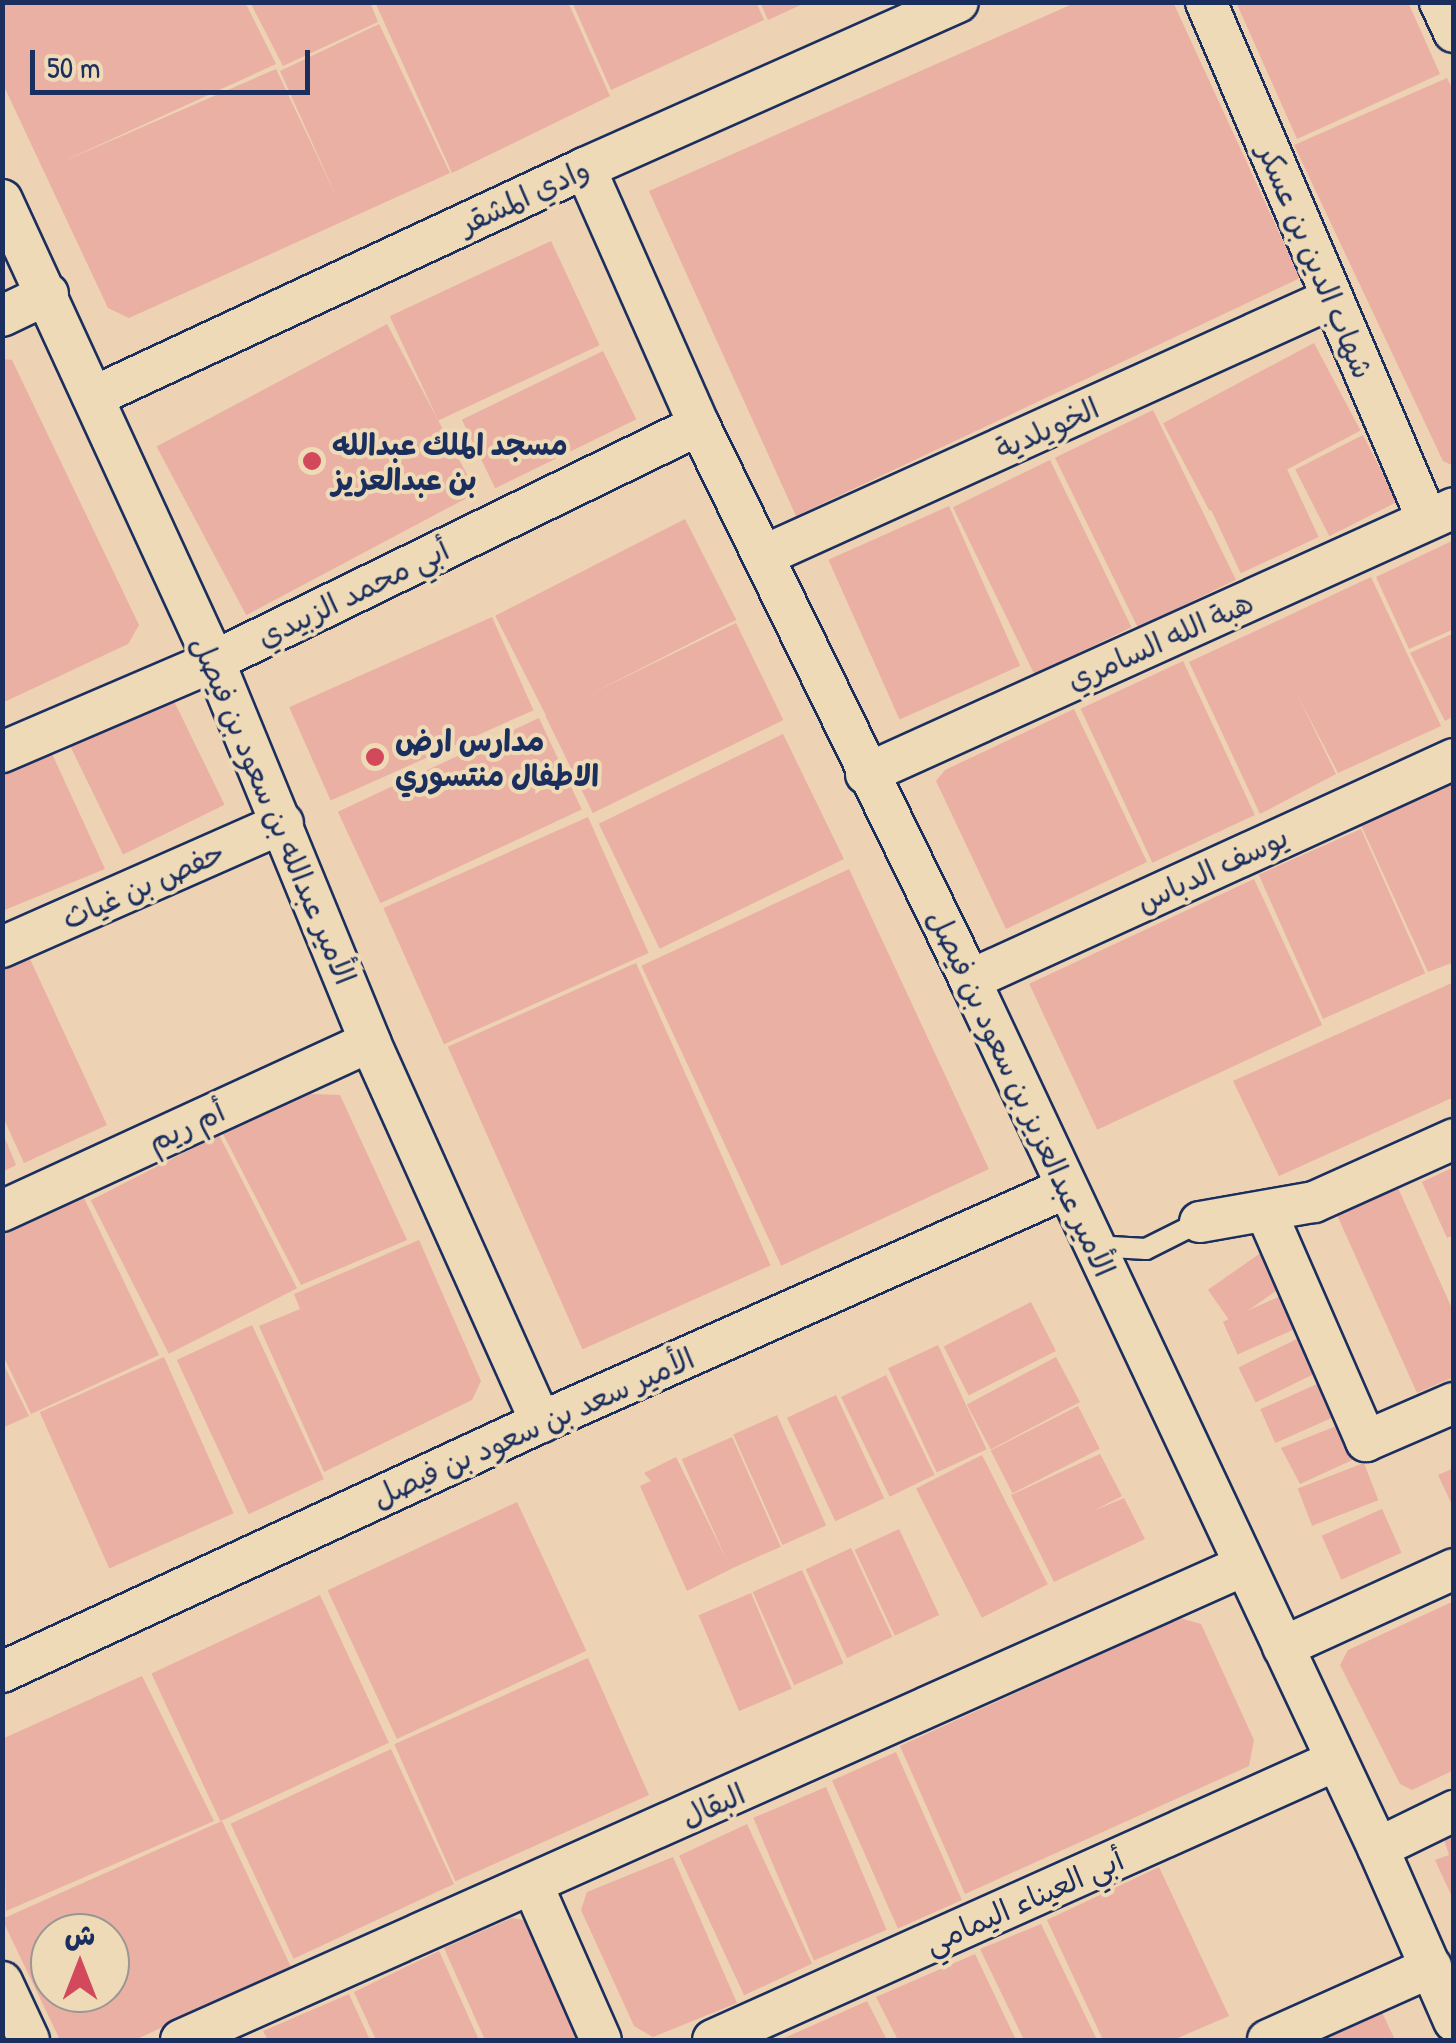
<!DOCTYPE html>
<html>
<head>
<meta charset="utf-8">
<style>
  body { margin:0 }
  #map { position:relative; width:1456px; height:2043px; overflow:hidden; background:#eed2b4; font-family:"Patrick Hand","Playpen Sans Arabic",sans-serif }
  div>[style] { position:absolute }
  .building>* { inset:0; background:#e9b0a3; transform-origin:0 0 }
  .roads { filter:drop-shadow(2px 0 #1b2f5e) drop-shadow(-2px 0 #1b2f5e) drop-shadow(0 2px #1b2f5e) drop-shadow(0 -2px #1b2f5e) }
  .lane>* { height:20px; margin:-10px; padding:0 10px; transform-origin:10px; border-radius:10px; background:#efdab8 }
  .street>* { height:40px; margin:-20px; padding:0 20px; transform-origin:20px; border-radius:20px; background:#efdab8 }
  .dots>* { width:28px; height:28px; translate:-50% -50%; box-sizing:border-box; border:5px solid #efdab8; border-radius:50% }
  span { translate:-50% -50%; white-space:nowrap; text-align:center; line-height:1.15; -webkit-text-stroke:8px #efdab8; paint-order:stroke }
  .street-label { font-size:30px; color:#1b2f5e }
  .poi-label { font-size:30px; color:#1b2f5e; font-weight:700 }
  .left { translate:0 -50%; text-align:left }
  .frame { position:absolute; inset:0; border:5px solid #1b2f5e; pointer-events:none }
  .north { position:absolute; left:30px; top:1913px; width:100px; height:100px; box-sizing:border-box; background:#efdab8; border:2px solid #9a9694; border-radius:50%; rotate:0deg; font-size:28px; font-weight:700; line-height:40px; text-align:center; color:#1b2f5e }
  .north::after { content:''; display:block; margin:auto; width:35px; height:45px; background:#d1495b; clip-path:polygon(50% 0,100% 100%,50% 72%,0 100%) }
  .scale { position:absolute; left:30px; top:50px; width:280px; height:45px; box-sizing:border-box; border:5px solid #1b2f5e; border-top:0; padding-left:12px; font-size:30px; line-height:35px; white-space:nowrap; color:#1b2f5e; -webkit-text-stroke:8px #efdab8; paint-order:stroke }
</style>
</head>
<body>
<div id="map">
  <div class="building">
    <i style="clip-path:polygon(2px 2px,245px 2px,276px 64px,55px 165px,276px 69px,338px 200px,280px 71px,379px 24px,450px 173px,129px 318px,108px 308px,2px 82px)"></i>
    <i style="clip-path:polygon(250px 2px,370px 2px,378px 22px,283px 66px)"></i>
    <i style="clip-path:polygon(375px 2px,568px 2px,610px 96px,452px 173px)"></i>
    <i style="clip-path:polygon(572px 2px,756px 2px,764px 20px,611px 90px)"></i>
    <i style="clip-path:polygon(760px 2px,807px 2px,768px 20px)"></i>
    <i style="clip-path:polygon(1077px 2px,1173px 2px,1300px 278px,796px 516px,649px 191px)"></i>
    <i style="clip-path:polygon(1236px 2px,1408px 2px,1440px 74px,1297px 139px)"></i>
    <i style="clip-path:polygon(1447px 78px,1454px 92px,1454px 466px,1443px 461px,1294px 145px)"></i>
    <i style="left:551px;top:241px;width:115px;height:178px;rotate:65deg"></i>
    <i style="left:387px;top:324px;width:191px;height:261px;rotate:62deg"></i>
    <i style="left:1314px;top:343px;width:99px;height:171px;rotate:62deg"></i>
    <i style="left:603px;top:351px;width:76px;height:157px;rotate:64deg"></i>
    <i style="clip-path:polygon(2px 359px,12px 360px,139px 625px,128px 644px,2px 703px)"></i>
    <i style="left:1153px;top:410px;width:189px;height:109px;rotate:64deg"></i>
    <i style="left:1363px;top:435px;width:75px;height:76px;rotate:63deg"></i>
    <i style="left:1050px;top:460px;width:186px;height:108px;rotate:64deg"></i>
    <i style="left:1287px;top:469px;width:75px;height:86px;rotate:65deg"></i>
    <i style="left:949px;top:506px;width:175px;height:132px;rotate:66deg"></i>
    <i style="left:685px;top:519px;width:113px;height:213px;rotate:63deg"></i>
    <i style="clip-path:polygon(1454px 540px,1454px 629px,1409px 649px,1376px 577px)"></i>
    <i style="clip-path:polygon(1371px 577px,1441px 726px,1338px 773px,1297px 694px,1336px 774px,1260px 814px,1189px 662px)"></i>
    <i style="left:492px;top:617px;width:102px;height:222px;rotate:66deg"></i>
    <i style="left:736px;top:623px;width:108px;height:212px;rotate:64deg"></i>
    <i style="clip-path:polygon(1454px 633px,1454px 716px,1445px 721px,1410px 653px)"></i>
    <i style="left:1183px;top:661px;width:170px;height:113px;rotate:65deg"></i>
    <i style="left:172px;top:697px;width:120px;height:113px;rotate:64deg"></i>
    <i style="clip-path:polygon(1074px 709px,1147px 862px,1006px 929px,936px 781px,945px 770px)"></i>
    <i style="left:539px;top:718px;width:101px;height:222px;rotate:65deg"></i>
    <i style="left:783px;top:734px;width:139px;height:205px;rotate:64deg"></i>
    <i style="clip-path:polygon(48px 745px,105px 869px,2px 911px,2px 765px)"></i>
    <i style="clip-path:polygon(1454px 783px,1454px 962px,1428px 972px,1361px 825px)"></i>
    <i style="left:588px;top:817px;width:149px;height:224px;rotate:66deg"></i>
    <i style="left:1361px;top:829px;width:158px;height:112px;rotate:66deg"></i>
    <i style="left:849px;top:869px;width:331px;height:229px;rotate:65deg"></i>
    <i style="left:1254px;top:879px;width:161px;height:248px;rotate:65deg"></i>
    <i style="clip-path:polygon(29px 957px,107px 1125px,24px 1163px,2px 1115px,2px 971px)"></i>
    <i style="left:636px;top:963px;width:331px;height:206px;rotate:66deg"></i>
    <i style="clip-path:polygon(1454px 982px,1454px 1097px,1279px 1176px,1233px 1081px)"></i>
    <i style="clip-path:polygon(311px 1094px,340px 1095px,407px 1240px,301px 1285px,223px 1134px)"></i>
    <i style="clip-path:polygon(2px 1131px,16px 1165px,2px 1172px)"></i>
    <i style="left:219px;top:1135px;width:172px;height:144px;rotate:63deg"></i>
    <i style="clip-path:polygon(1454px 1167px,1454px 1235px,1447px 1238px,1422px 1182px)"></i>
    <i style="clip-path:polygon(1398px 1188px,1454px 1313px,1454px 1377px,1417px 1393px,1337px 1215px)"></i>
    <i style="clip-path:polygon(84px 1198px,159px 1355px,31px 1414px,2px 1353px,2px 1236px)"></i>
    <i style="clip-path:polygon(419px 1240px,481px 1381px,472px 1400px,324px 1472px,259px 1326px,300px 1309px,294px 1294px)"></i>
    <i style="left:1262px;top:1252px;width:40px;height:66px;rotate:55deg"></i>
    <i style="left:1285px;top:1294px;width:36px;height:68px;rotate:66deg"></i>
    <i style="left:1031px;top:1302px;width:55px;height:98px;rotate:63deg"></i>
    <i style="left:252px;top:1325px;width:170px;height:83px;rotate:65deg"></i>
    <i style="left:1305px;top:1335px;width:39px;height:74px;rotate:64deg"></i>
    <i style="left:938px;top:1345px;width:115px;height:55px;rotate:65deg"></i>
    <i style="left:164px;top:1357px;width:171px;height:136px;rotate:66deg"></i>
    <i style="left:1056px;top:1357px;width:51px;height:101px;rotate:62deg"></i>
    <i style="clip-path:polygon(2px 1361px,29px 1416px,2px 1428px)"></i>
    <i style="left:886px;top:1375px;width:111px;height:50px;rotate:64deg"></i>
    <i style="left:1326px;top:1380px;width:37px;height:72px;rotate:66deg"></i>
    <i style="left:836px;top:1395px;width:114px;height:54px;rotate:65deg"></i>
    <i style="left:1078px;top:1406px;width:48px;height:98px;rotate:63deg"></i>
    <i style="left:777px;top:1415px;width:121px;height:48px;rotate:66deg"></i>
    <i style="clip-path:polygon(1344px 1423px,1361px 1456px,1300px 1484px,1281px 1448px)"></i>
    <i style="left:732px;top:1437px;width:120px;height:55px;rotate:66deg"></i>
    <i style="clip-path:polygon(1100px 1454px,1122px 1496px,1093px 1511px,1124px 1498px,1145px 1539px,1054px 1582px,1011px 1495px)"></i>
    <i style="left:982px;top:1455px;width:145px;height:74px;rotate:63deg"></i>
    <i style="clip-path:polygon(676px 1457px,731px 1569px,687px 1591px,640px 1486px,651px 1481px,644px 1473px)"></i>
    <i style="left:1364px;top:1463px;width:40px;height:71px;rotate:69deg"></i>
    <i style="clip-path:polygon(1454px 1468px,1454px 1509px,1438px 1475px)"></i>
    <i style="left:517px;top:1502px;width:164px;height:209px;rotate:65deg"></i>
    <i style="left:1382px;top:1509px;width:48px;height:66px;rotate:66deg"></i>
    <i style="left:899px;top:1529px;width:95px;height:49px;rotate:65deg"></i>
    <i style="left:851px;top:1548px;width:98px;height:50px;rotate:65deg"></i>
    <i style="left:802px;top:1570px;width:102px;height:54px;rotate:66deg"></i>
    <i style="left:751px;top:1593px;width:104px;height:57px;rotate:67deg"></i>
    <i style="left:320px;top:1595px;width:163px;height:186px;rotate:65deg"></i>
    <i style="clip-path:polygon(1454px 1601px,1454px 1770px,1412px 1790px,1400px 1784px,1340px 1665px,1348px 1650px)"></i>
    <i style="clip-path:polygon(1180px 1618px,1201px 1624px,1254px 1740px,1249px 1766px,965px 1894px,900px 1746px)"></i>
    <i style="left:588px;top:1658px;width:150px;height:212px;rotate:66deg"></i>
    <i style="clip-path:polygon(142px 1676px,214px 1821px,6px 1911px,2px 1739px)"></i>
    <i style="left:391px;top:1749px;width:149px;height:177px;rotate:65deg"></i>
    <i style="left:896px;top:1752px;width:162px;height:70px;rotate:66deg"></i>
    <i style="left:826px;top:1787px;width:155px;height:79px;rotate:67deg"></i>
    <i style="clip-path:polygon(evenodd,222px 1821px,291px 1967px,135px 2040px,60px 2040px,2px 1919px,222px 1821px,50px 1933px,110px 1933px,110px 1993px,50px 1993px,50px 1933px)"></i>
    <i style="left:747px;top:1824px;width:154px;height:75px;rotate:65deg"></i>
    <i style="clip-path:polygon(1454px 1831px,1454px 1901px,1435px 1860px,1449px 1855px,1443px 1836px)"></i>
    <i style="clip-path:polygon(673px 1857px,737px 2003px,653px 2037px,634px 2026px,581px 1910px,587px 1892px)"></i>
    <i style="clip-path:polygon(1159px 1867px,1229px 2016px,1173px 2040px,1103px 2040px,1047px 1920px)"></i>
    <i style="clip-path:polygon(512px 1918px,535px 1922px,585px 2040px,485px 2040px,444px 1948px)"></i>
    <i style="clip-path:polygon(1041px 1924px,1097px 2040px,1024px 2040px,980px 1949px)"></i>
    <i style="clip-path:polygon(439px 1951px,479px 2040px,376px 2040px,354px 1992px)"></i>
    <i style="clip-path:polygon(975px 1954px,1016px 2040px,898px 2040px,876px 1997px)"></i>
    <i style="clip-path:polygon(349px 1994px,370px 2040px,268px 2040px,263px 2031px)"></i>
    <i style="clip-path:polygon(867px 2001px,887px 2040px,780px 2040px)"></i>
    <i style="clip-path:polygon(1380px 2008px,1395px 2040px,1308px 2040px)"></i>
  </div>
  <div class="roads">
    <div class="lane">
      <i style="left:1094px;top:1246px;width:52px;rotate:3.3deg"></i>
      <i style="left:1146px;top:1249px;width:60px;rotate:-26.6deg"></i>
    </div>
    <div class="street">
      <i style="left:1206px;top:2px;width:562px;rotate:66.85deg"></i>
      <i style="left:1440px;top:2px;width:33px;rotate:65deg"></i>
      <i style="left:585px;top:168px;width:281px;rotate:66.1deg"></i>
      <i style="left:699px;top:425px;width:618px;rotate:63.97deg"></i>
      <i style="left:970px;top:980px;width:959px;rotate:64.82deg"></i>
      <i style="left:1378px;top:1848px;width:189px;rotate:66.3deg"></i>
      <i style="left:2px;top:200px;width:507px;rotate:65.3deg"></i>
      <i style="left:214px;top:661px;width:412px;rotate:67.7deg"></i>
      <i style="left:370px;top:1042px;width:417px;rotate:65.8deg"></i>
      <i style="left:2px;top:316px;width:51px;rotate:-25.6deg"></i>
      <i style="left:93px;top:397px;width:543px;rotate:-24.96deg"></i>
      <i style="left:585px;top:168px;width:408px;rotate:-24deg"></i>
      <i style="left:763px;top:556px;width:623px;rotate:-24.35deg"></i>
      <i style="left:2px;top:752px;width:231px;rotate:-23.2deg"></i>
      <i style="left:214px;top:661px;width:539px;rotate:-25.95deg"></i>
      <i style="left:866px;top:774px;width:645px;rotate:-24.34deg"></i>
      <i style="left:2px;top:947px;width:307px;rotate:-23.8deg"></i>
      <i style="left:970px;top:980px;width:532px;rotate:-24.54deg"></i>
      <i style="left:2px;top:1211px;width:405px;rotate:-24.7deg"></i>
      <i style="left:1266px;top:1212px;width:250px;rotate:66.4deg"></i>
      <i style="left:1366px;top:1441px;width:96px;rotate:-23.4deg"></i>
      <i style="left:1200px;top:1222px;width:116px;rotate:-10deg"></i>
      <i style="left:1314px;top:1202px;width:154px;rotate:-24.2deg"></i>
      <i style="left:1283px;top:1647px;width:188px;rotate:-24.5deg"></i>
      <i style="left:2px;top:1672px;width:594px;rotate:-24.88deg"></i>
      <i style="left:541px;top:1422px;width:575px;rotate:-24.02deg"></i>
      <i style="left:1378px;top:1848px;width:85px;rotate:-26deg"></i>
      <i style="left:533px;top:1886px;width:168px;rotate:66.2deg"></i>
      <i style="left:2px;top:1982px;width:64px;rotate:65deg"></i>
      <i style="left:181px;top:2040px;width:1163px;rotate:-24.05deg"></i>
      <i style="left:713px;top:2040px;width:682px;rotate:-24.16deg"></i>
      <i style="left:1268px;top:2040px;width:179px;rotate:-24.1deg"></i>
    </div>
  </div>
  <div class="dots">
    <i style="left:312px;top:461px;background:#d1495b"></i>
    <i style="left:375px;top:757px;background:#d1495b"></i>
  </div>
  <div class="street-label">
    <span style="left:524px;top:196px;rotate:-25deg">وادي المشقر</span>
    <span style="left:1316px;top:261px;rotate:67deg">شهاب الدين بن عسكر</span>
    <span style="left:1047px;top:428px;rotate:-24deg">الخويلدية</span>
    <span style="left:353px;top:593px;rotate:-26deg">أبي محمد الزبيدي</span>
    <span style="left:1160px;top:641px;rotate:-24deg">هبة الله السامري</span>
    <span style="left:274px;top:810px;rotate:67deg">الأمير عبدالله بن سعود بن فيصل</span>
    <span style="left:1212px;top:869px;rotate:-25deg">يوسف الدباس</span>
    <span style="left:143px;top:885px;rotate:-24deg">حفص بن غياث</span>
    <span style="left:1022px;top:1093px;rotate:65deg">الأمير عبدالعزيز بن سعود بن فيصل</span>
    <span style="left:186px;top:1126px;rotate:-25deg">أم ريم</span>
    <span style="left:533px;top:1427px;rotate:-24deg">الأمير سعد بن سعود بن فيصل</span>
    <span style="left:713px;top:1805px;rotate:-24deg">البقال</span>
    <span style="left:1024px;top:1901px;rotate:-24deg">أبي العيناء اليمامي</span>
  </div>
  <div class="poi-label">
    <span class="left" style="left:332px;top:461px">مسجد الملك عبدالله<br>بن عبدالعزيز</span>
    <span class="left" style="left:395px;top:757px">مدارس ارض<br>الاطفال منتسوري</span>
  </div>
  <div class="frame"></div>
  <div class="north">ش</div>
  <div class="scale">50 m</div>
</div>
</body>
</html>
